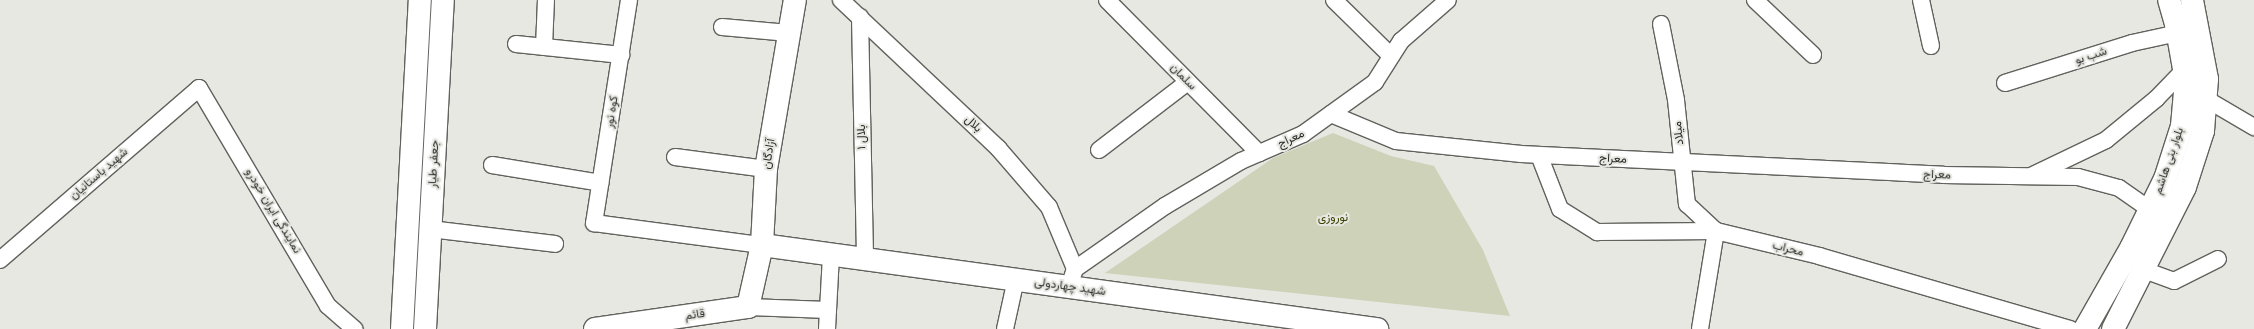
<!DOCTYPE html>
<html>
<head>
<meta charset="utf-8">
<style>
  body { margin:0 }
  #map { position:relative; width:2254px; height:329px; overflow:hidden; background:#e7e8e2; font-family:"Varela Round",Vazirmatn,sans-serif }
  div>[style] { position:absolute }
  .green>* { inset:0; background:#cdd2b9 }
  .roads { filter:drop-shadow(1px 0 #61625d) drop-shadow(-1px 0 #61625d) drop-shadow(0 1px #61625d) drop-shadow(0 -1px #61625d) }
  .street>* { height:16px; margin:-8px; padding:0 8px; transform-origin:8px; border-radius:8px; background:#fff }
  .secondary>* { height:22px; margin:-11px; padding:0 11px; transform-origin:11px; border-radius:11px; background:#fff }
  span { translate:-50% -50%; white-space:nowrap; text-align:center; line-height:1.15; -webkit-text-stroke:4px #e7e8e2; paint-order:stroke }
  .street-label { font-size:12px; color:#2a2a28 }
  .park-label { font-size:12px; color:#3d4400 }
</style>
</head>
<body>
<div id="map">
  <div class="green">
    <i style="clip-path:polygon(1333px 133px,1391px 156px,1434px 166px,1483px 250px,1510px 316px,1105px 273px,1273px 158px)"></i>
  </div>
  <div class="roads">
    <div class="street">
      <i style="left:629px;top:0;width:226px;rotate:98.9deg"></i>
      <i style="left:594px;top:223px;width:169px;rotate:7.5deg"></i>
      <i style="left:841px;top:0;width:216px;rotate:43.3deg"></i>
      <i style="left:998px;top:148px;width:78px;rotate:49.2deg"></i>
      <i style="left:1049px;top:207px;width:67px;rotate:67.2deg"></i>
      <i style="left:1107px;top:0;width:216px;rotate:45.2deg"></i>
      <i style="left:1334px;top:0;width:80px;rotate:44.5deg"></i>
      <i style="left:1755px;top:0;width:80px;rotate:43.5deg"></i>
      <i style="left:1921px;top:0;width:47px;rotate:77.7deg"></i>
      <i style="left:860px;top:17px;width:240px;rotate:88.8deg"></i>
      <i style="left:1661px;top:24px;width:77px;rotate:78.8deg"></i>
      <i style="left:1676px;top:100px;width:105px;rotate:84deg"></i>
      <i style="left:1687px;top:204px;width:40px;rotate:43deg"></i>
      <i style="left:1716px;top:231px;width:99px;rotate:99.3deg"></i>
      <i style="left:722px;top:27px;width:67px;rotate:5.1deg"></i>
      <i style="left:516px;top:44px;width:106px;rotate:6deg"></i>
      <i style="left:544px;top:47px;width:47px;rotate:-87.6deg"></i>
      <i style="left:2005px;top:83px;width:133px;rotate:-17.5deg"></i>
      <i style="left:2132px;top:43px;width:47px;rotate:-12.3deg"></i>
      <i style="left:2206px;top:99px;width:56px;rotate:30.3deg"></i>
      <i style="left:1331px;top:114px;width:70px;rotate:22.6deg"></i>
      <i style="left:1396px;top:141px;width:126px;rotate:5.9deg"></i>
      <i style="left:1521px;top:154px;width:423px;rotate:2.8deg"></i>
      <i style="left:1943px;top:175px;width:135px;rotate:0.8deg"></i>
      <i style="left:2078px;top:177px;width:42px;rotate:15deg"></i>
      <i style="left:2119px;top:188px;width:38px;rotate:35deg"></i>
      <i style="left:1099px;top:150px;width:112px;rotate:-37.4deg"></i>
      <i style="left:1539px;top:155px;width:58px;rotate:68.7deg"></i>
      <i style="left:1560px;top:209px;width:44px;rotate:31.9deg"></i>
      <i style="left:1597px;top:232px;width:119px;rotate:-0.5deg"></i>
      <i style="left:1716px;top:231px;width:106px;rotate:13.6deg"></i>
      <i style="left:1819px;top:256px;width:262px;rotate:16.2deg"></i>
      <i style="left:675px;top:157px;width:92px;rotate:7.5deg"></i>
      <i style="left:492px;top:165px;width:110px;rotate:9.4deg"></i>
      <i style="left:2033px;top:175px;width:81px;rotate:-25.6deg"></i>
      <i style="left:2106px;top:140px;width:65px;rotate:-39.4deg"></i>
      <i style="left:2156px;top:99px;width:40px;rotate:-46deg"></i>
      <i style="left:430px;top:229px;width:126px;rotate:6.8deg"></i>
      <i style="left:0;top:260px;width:263px;rotate:-40.8deg"></i>
      <i style="left:199px;top:88px;width:253px;rotate:59.4deg"></i>
      <i style="left:328px;top:306px;width:35px;rotate:41deg"></i>
      <i style="left:2144px;top:270px;width:32px;rotate:20deg"></i>
      <i style="left:2174px;top:281px;width:49px;rotate:-26.6deg"></i>
      <i style="left:1069px;top:287px;width:19px;rotate:-72deg"></i>
      <i style="left:1075px;top:269px;width:110px;rotate:-35deg"></i>
      <i style="left:1165px;top:206px;width:88px;rotate:-30.6deg"></i>
      <i style="left:1241px;top:161px;width:68px;rotate:-23.5deg"></i>
      <i style="left:1303px;top:134px;width:89px;rotate:-35.8deg"></i>
      <i style="left:1375px;top:82px;width:49px;rotate:-57.6deg"></i>
      <i style="left:1401px;top:41px;width:62px;rotate:-41.1deg"></i>
      <i style="left:748px;top:307px;width:80px;rotate:2.1deg"></i>
      <i style="left:827px;top:329px;width:75px;rotate:-86.9deg"></i>
      <i style="left:1005px;top:329px;width:51px;rotate:-77.6deg"></i>
    </div>
    <div class="secondary">
      <i style="left:762px;top:245px;width:621px;rotate:7.78deg"></i>
      <i style="left:402px;top:329px;width:329px;rotate:-86.9deg"></i>
      <i style="left:425px;top:329px;width:329px;rotate:-86.9deg"></i>
      <i style="left:595px;top:329px;width:155px;rotate:-8.2deg"></i>
      <i style="left:748px;top:307px;width:64px;rotate:-77.3deg"></i>
      <i style="left:762px;top:245px;width:76px;rotate:-87deg"></i>
      <i style="left:766px;top:169px;width:171px;rotate:-80.3deg"></i>
      <i style="left:2085px;top:329px;width:93px;rotate:-60.4deg"></i>
      <i style="left:2131px;top:248px;width:77px;rotate:-63.8deg"></i>
      <i style="left:2165px;top:179px;width:56px;rotate:-72.2deg"></i>
      <i style="left:2182px;top:126px;width:46px;rotate:-85deg"></i>
      <i style="left:2186px;top:80px;width:57px;rotate:-100.1deg"></i>
      <i style="left:2176px;top:24px;width:25px;rotate:-106deg"></i>
      <i style="left:2113px;top:329px;width:159px;rotate:-63.1deg"></i>
      <i style="left:2185px;top:187px;width:59px;rotate:-72.2deg"></i>
      <i style="left:2203px;top:131px;width:52px;rotate:-85.6deg"></i>
      <i style="left:2207px;top:79px;width:80px;rotate:-100.8deg"></i>
    </div>
  </div>
  <div class="street-label">
    <span style="left:2091px;top:56px;rotate:-18deg">شب بو</span>
    <span style="left:1183px;top:77px;rotate:45deg">سلمان</span>
    <span style="left:612px;top:112px;rotate:-81deg">کوه نور</span>
    <span style="left:973px;top:124px;rotate:43deg">بلال</span>
    <span style="left:1679px;top:133px;rotate:-96deg">میلاد</span>
    <span style="left:862px;top:137px;rotate:-91deg">بلال ۱</span>
    <span style="left:1291px;top:139px;rotate:-25deg">معراج</span>
    <span style="left:769px;top:154px;rotate:-81deg">آزادگان</span>
    <span style="left:1613px;top:159px;rotate:3deg">معراج</span>
    <span style="left:2169px;top:161px;rotate:-71deg">بلوار بنی هاشم</span>
    <span style="left:434px;top:164px;rotate:-87deg">جعفر طیار</span>
    <span style="left:99px;top:174px;rotate:-41deg">شهید باستانیان</span>
    <span style="left:1937px;top:175px;rotate:2deg">معراج</span>
    <span style="left:273px;top:211px;rotate:59deg">نمایندگی ایران خودرو</span>
    <span style="left:1788px;top:249px;rotate:14deg">محراب</span>
    <span style="left:1070px;top:287px;rotate:8deg">شهید چهاردولی</span>
    <span style="left:695px;top:315px;rotate:-8deg">قائم</span>
  </div>
  <div class="park-label">
    <span style="left:1333px;top:218px">نوروزی</span>
  </div>
</div>
</body>
</html>
